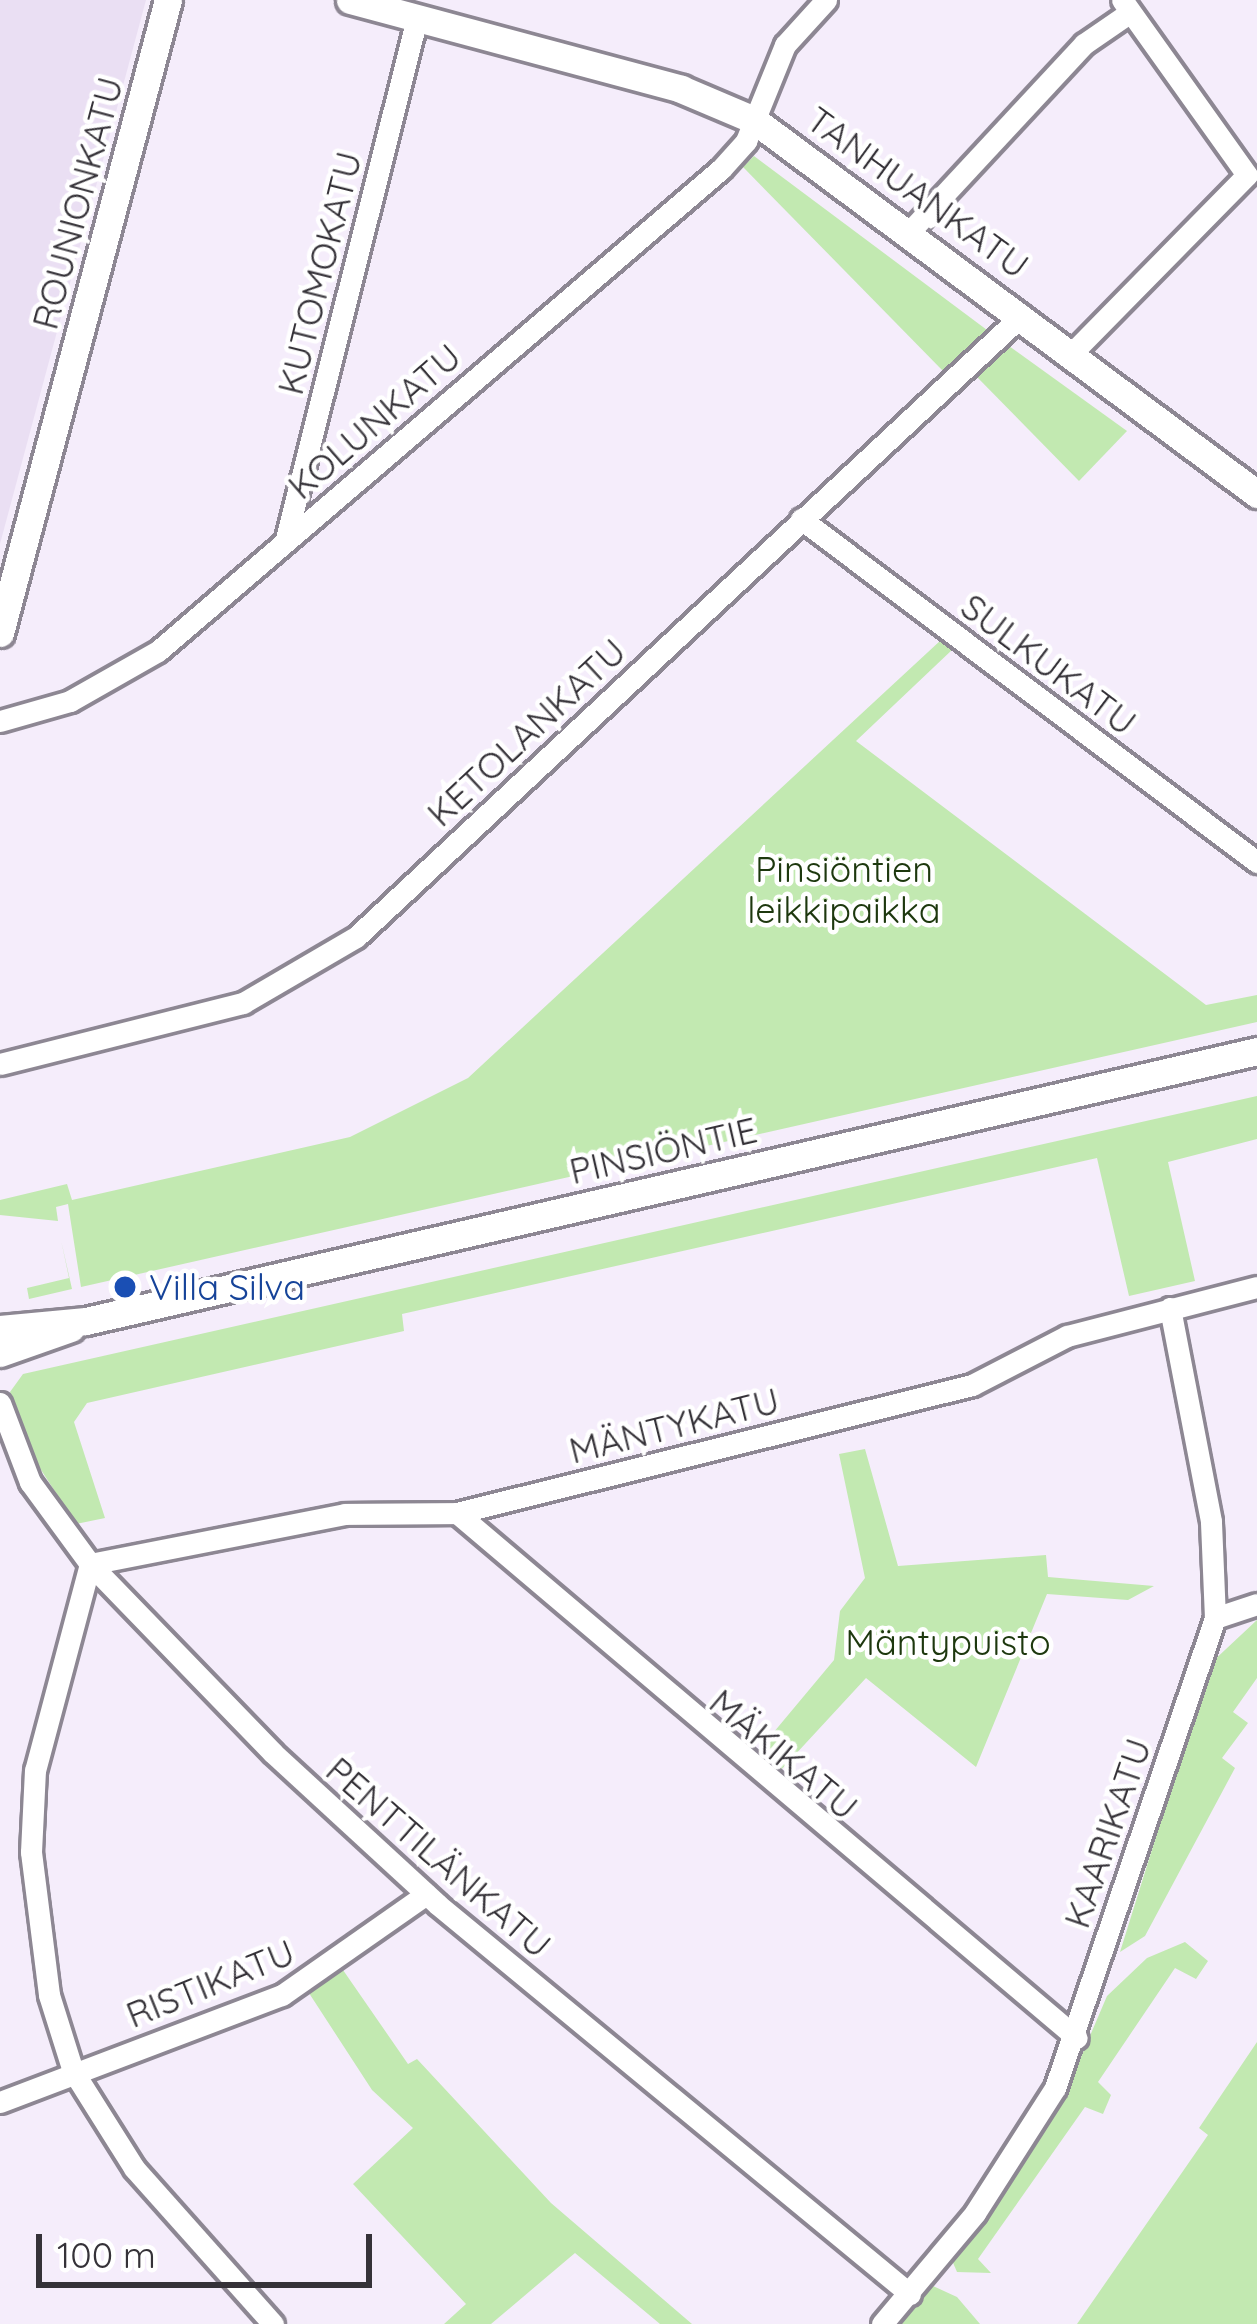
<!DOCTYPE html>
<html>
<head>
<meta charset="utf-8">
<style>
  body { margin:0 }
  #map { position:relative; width:1257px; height:2324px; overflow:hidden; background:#f5edfb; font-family:Quicksand,sans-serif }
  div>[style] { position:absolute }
  .built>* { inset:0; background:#eadff3 }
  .green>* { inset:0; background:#c2e9b1 }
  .roads { filter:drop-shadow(3px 0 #8d8793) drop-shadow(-3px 0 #8d8793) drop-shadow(0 3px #8d8793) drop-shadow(0 -3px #8d8793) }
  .street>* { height:21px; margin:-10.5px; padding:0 10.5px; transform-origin:10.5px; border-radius:10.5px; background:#fff }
  .secondary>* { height:27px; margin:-13.5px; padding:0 13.5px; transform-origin:13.5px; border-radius:13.5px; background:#fff }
  .dots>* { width:33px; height:33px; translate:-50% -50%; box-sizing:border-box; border:6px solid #fff; border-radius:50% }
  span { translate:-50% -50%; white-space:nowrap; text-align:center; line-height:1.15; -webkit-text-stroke:9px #fff; paint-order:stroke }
  .street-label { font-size:36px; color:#353238 }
  .park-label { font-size:36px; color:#1d380e }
  .transit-label { font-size:36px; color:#164399 }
  .left { translate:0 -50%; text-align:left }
  .scale { position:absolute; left:36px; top:2234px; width:336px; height:54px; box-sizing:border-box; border:6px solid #353238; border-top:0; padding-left:15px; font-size:36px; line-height:42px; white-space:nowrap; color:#353238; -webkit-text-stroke:9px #fff; paint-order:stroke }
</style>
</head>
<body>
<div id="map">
  <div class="built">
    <i style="clip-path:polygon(0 0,146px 0,0 544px)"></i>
  </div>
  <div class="green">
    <i style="clip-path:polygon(754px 156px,987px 330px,943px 371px,743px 167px)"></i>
    <i style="clip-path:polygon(1009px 346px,1127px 431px,1079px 481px,975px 375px)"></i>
    <i style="clip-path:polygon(941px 640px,953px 649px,856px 741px,1206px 1005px,1257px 995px,1257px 1022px,81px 1287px,68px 1204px,56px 1207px,58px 1221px,0 1215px,0 1200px,67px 1184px,72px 1200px,350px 1137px,468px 1078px)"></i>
    <i style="clip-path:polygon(1257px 1096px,1257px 1139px,1168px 1162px,1195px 1281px,1129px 1296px,1097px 1158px,402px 1314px,404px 1331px,87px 1403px,74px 1422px,105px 1518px,76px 1524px,34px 1459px,10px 1392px,23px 1374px)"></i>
    <i style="clip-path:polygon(61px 1240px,72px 1289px,29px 1299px,27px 1288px,69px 1278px)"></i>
    <i style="clip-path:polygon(865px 1449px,898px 1566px,1046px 1555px,1048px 1577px,1154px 1586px,1128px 1600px,1047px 1594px,976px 1767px,866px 1678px,781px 1770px,758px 1751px,834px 1660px,840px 1611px,865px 1578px,839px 1454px)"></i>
    <i style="clip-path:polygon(1257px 1620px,1257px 1678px,1233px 1712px,1248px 1723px,1222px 1758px,1235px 1768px,1145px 1936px,1120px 1952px,1210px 1664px)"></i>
    <i style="clip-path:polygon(1185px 1942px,1208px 1961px,1196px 1979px,1175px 1968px,1098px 2082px,1111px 2095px,1103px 2114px,1085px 2107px,978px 2259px,991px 2273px,957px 2272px,951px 2258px,1066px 2092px,1107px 1996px,1147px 1958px)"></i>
    <i style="clip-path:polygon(343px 1970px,408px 2064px,417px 2059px,551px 2203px,692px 2324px,660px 2324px,575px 2253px,491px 2324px,444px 2324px,466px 2304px,353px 2184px,413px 2128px,372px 2090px,307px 1990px)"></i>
    <i style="clip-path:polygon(1257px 2042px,1257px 2324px,1077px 2324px,1208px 2135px,1199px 2128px)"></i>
    <i style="clip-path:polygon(933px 2286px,957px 2297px,980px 2324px,900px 2324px)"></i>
  </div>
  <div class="roads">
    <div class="street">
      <i style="left:913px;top:228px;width:251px;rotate:-47.1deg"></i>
      <i style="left:1084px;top:44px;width:55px;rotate:-34.6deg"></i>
      <i style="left:1073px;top:352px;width:248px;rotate:-45.5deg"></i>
      <i style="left:1247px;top:175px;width:215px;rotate:-125.5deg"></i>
      <i style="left:801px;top:519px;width:571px;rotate:36.95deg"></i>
      <i style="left:286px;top:539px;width:533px;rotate:-75.89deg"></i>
      <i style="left:0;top:721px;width:73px;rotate:-15.9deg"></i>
      <i style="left:70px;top:701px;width:101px;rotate:-29.6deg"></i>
      <i style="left:158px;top:651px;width:741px;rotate:-40.57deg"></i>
      <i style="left:721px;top:169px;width:38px;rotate:-48deg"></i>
      <i style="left:746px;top:141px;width:104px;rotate:-67.9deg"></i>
      <i style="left:785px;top:45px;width:61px;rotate:-47.7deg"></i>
      <i style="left:0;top:1064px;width:251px;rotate:-14.1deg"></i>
      <i style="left:243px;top:1003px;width:131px;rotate:-30.3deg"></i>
      <i style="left:356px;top:937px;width:911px;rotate:-43.04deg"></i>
      <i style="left:0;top:1403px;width:85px;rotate:69.2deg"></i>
      <i style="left:30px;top:1482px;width:102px;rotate:53.8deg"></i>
      <i style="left:90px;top:1564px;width:263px;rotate:45.9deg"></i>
      <i style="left:273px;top:1753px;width:223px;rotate:42.6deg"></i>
      <i style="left:437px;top:1904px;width:613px;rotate:39.51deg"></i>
      <i style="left:457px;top:1513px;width:812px;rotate:40.26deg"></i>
      <i style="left:90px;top:1564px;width:260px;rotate:-11.1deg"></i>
      <i style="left:345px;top:1514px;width:112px;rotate:-0.5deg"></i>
      <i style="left:457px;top:1513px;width:531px;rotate:-13.96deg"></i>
      <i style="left:972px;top:1385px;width:107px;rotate:-27.3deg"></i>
      <i style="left:1067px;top:1336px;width:196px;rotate:-14.5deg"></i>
      <i style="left:90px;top:1564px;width:213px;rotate:104.9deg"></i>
      <i style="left:35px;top:1770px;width:82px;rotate:92.8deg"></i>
      <i style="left:31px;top:1852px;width:144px;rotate:82.8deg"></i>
      <i style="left:49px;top:1995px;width:80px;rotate:72.5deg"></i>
      <i style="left:73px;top:2071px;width:115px;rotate:57.8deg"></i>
      <i style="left:134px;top:2168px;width:209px;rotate:48.3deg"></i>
      <i style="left:1215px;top:1618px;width:44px;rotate:-18.4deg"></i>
      <i style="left:0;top:2102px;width:302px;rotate:-20.8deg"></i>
      <i style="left:282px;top:1995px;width:176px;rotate:-35deg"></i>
      <i style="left:882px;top:2324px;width:145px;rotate:-50deg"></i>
      <i style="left:975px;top:2213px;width:148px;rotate:-57.4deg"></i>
      <i style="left:1055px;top:2088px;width:496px;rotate:-71.2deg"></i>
      <i style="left:1215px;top:1618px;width:97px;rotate:-92.4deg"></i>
      <i style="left:1211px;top:1521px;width:217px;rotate:-100.9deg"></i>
    </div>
    <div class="secondary">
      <i style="left:350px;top:0;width:343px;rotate:15deg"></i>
      <i style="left:681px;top:89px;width:79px;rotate:23deg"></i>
      <i style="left:754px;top:120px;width:627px;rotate:36.63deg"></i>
      <i style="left:0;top:633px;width:655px;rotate:-75.14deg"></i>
      <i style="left:0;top:1329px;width:86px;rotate:-5.3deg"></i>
      <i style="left:86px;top:1321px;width:1202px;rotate:-12.98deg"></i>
      <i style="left:0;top:1353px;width:75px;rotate:-19.4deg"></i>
    </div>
  </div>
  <div class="dots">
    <i style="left:125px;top:1287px;background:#1a4fb4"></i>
  </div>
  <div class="street-label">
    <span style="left:918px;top:192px;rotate:36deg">TANHUANKATU</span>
    <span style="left:77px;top:203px;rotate:-75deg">ROUNIONKATU</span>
    <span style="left:319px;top:273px;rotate:-76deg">KUTOMOKATU</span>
    <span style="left:374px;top:421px;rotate:-41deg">KOLUNKATU</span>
    <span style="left:1049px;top:664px;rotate:37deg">SULKUKATU</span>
    <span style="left:526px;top:732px;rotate:-43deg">KETOLANKATU</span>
    <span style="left:663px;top:1150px;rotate:-13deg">PINSIÖNTIE</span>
    <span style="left:674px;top:1425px;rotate:-14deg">MÄNTYKATU</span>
    <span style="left:784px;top:1754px;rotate:40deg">MÄKIKATU</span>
    <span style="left:1107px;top:1833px;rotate:-71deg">KAARIKATU</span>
    <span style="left:439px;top:1857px;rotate:41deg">PENTTILÄNKATU</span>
    <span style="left:210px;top:1983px;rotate:-22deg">RISTIKATU</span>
  </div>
  <div class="park-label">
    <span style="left:844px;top:889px">Pinsiöntien<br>leikkipaikka</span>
    <span style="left:948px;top:1642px">Mäntypuisto</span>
  </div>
  <div class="transit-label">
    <span class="left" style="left:149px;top:1287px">Villa Silva</span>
  </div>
  <div class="scale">100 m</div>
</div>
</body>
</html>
